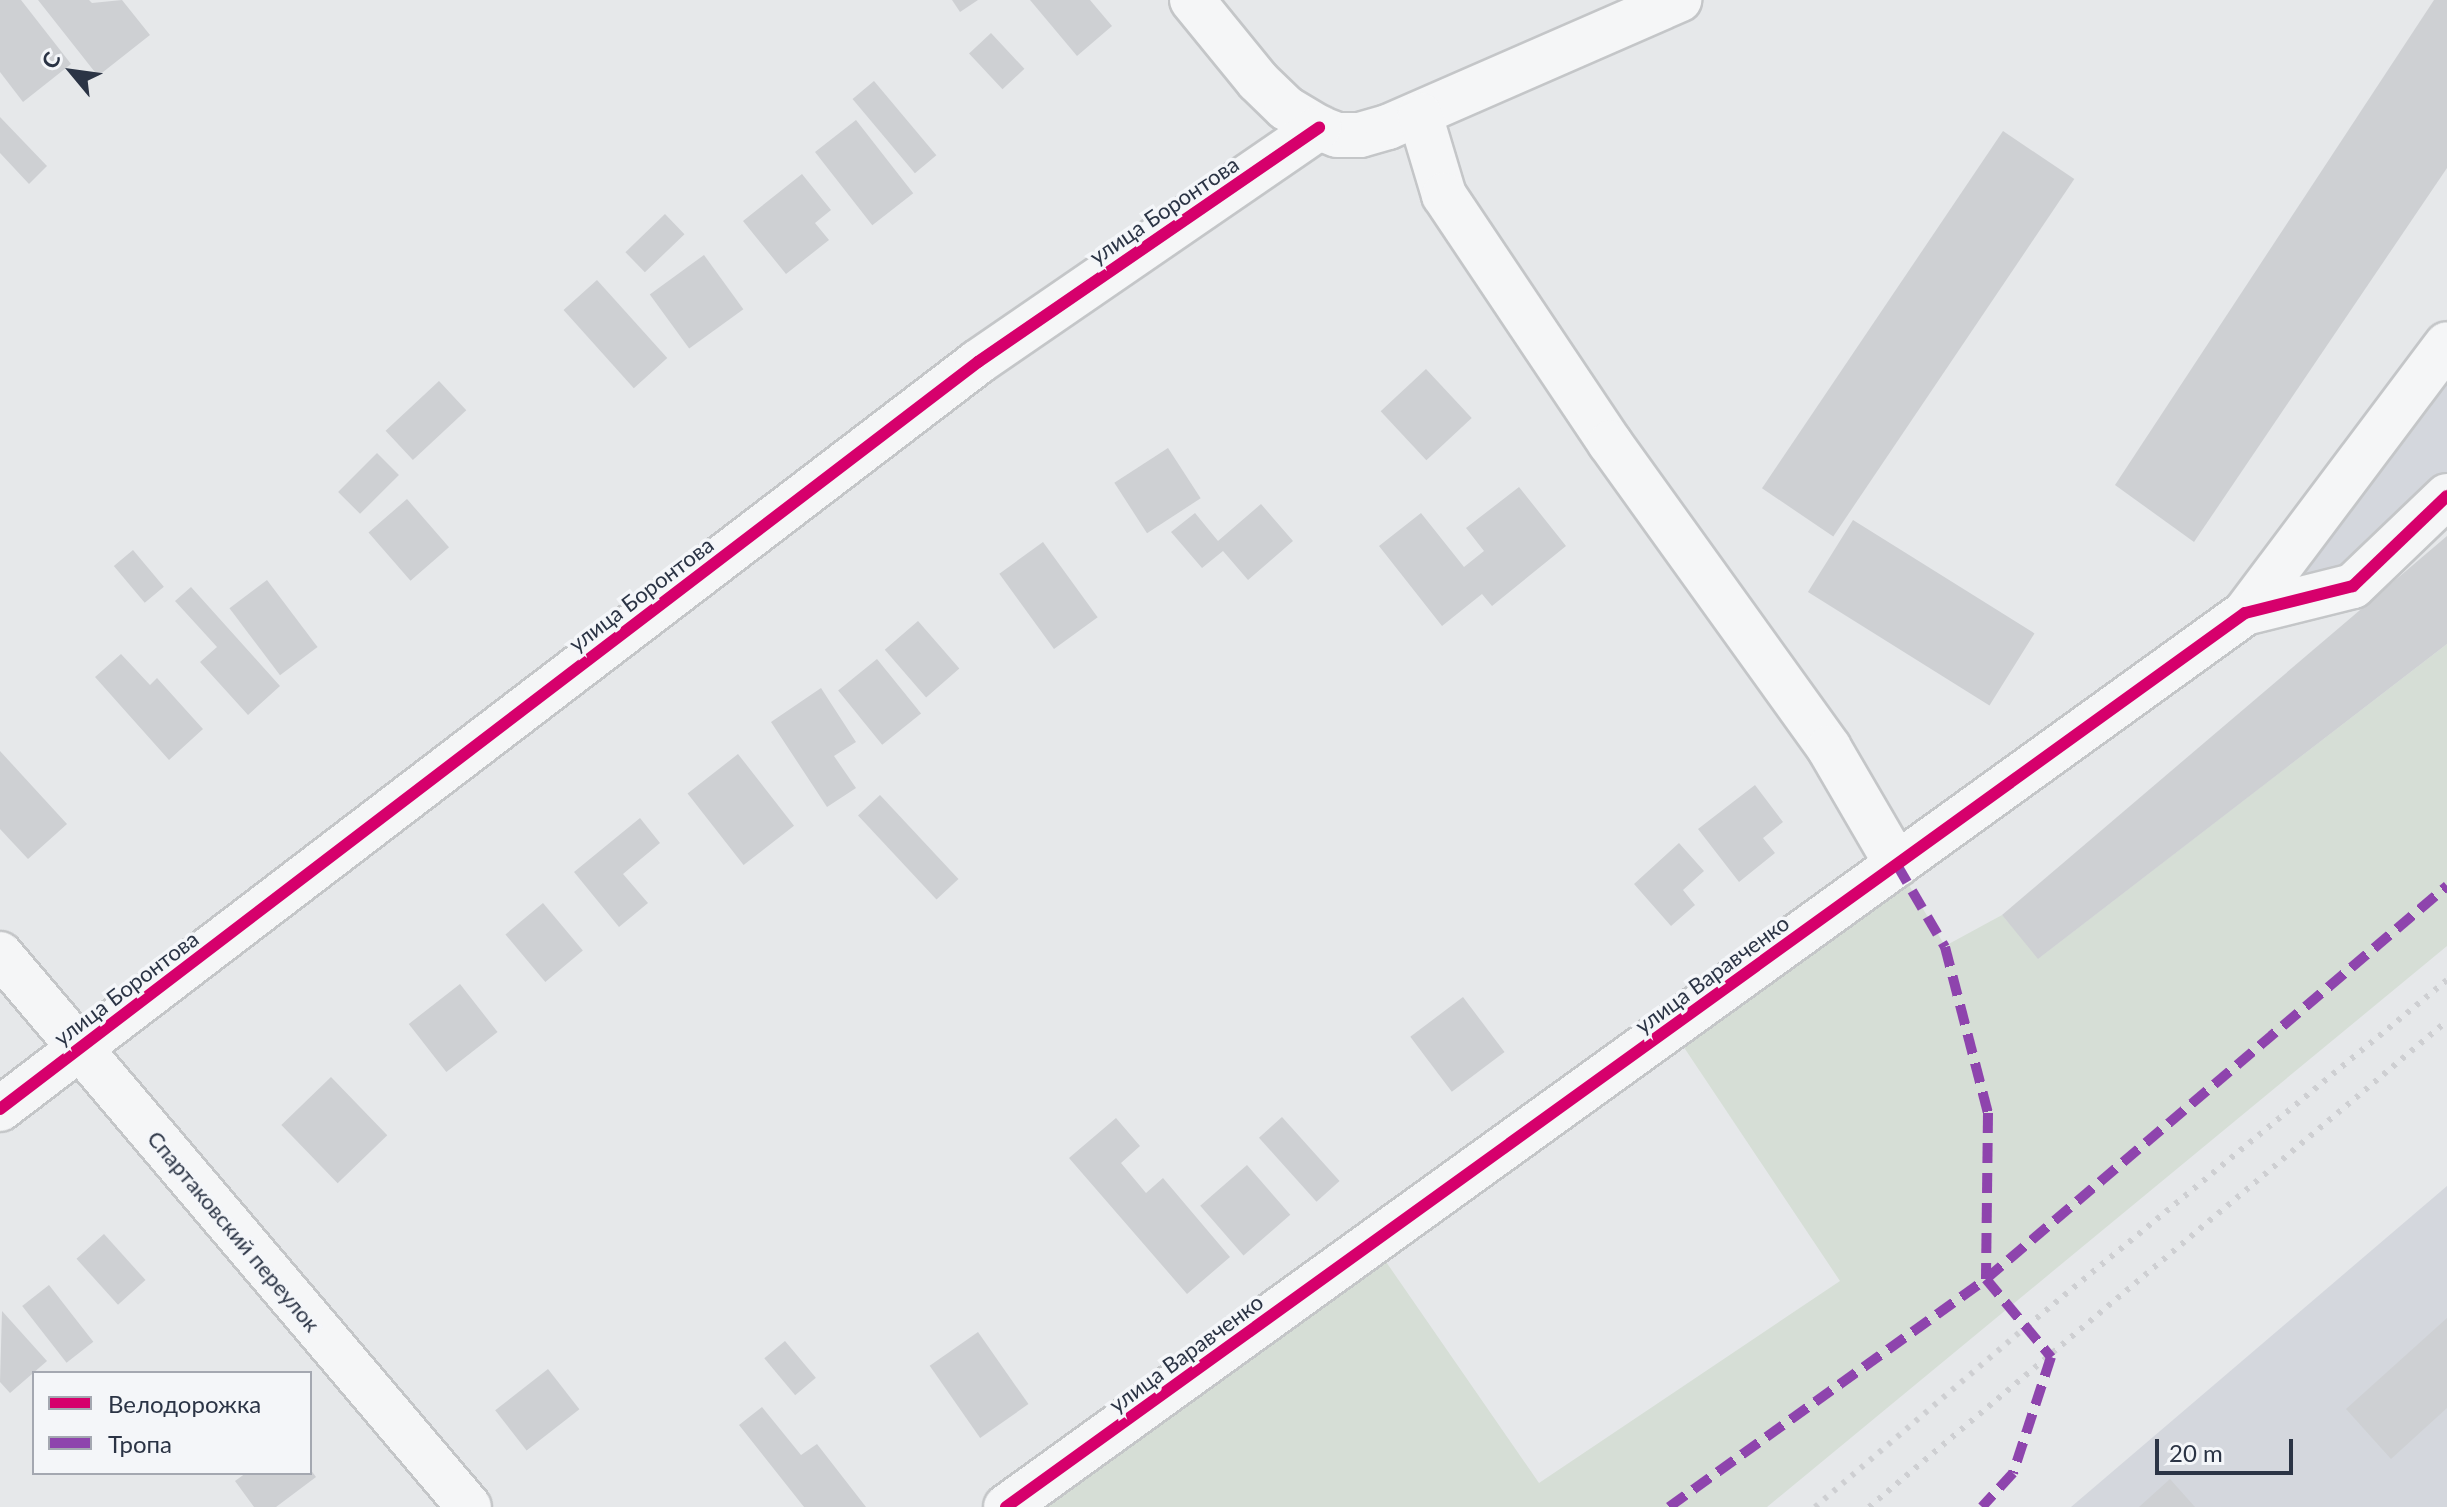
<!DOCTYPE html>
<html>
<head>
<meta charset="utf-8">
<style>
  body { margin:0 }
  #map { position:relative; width:2447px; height:1507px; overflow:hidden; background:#e6e8ea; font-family:Lato,sans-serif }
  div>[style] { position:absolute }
  .built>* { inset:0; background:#d4d7dd }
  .green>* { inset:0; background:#d6ded6 }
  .building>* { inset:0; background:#ced0d3; transform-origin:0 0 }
  .roads { filter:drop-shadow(2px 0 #c4c6c8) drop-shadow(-2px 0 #c4c6c8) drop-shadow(0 2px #c4c6c8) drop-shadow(0 -2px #c4c6c8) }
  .minor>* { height:44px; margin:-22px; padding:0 22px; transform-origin:22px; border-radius:22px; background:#f5f6f7 }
  .rail>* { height:6px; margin-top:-3px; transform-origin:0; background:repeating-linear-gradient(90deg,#cecfd2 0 4px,transparent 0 12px) }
  .quiet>* { height:10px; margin-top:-5px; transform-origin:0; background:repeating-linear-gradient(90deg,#8e44ad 0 20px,transparent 0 30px) }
  .cycleway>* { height:12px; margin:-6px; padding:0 6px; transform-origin:6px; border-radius:6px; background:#d6006c }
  span { translate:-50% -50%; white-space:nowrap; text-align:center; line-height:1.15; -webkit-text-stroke:7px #f4f6f9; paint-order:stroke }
  .street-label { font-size:22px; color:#2b3445 }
  .legend { position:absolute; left:32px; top:1371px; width:280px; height:104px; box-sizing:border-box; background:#f4f6f9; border:2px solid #a4a8b1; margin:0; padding:10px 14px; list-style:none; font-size:24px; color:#2b3445 }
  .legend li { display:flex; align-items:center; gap:16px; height:40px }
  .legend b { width:40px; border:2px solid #a4a8b1 }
  .north { position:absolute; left:32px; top:32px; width:80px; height:80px; -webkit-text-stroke:6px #f4f6f9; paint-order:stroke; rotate:299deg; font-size:22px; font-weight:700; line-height:32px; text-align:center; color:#2b3445 }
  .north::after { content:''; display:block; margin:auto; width:28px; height:36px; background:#2b3445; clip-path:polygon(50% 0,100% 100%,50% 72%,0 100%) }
  .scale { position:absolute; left:2155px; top:1439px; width:138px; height:36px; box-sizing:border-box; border:4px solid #2b3445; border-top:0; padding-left:10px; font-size:24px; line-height:28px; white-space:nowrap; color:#2b3445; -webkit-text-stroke:6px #f4f6f9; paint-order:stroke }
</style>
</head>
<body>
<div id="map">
  <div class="built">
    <i style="clip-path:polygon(2447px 344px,2447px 496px,2353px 586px,2245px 613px)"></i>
    <i style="clip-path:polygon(2447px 1186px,2447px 1507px,2071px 1507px)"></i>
  </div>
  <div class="green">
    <i style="clip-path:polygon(2447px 644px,2447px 946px,1767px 1507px,1006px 1507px,1373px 1243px,1539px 1483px,1840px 1281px,1671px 1028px,1897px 865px,1945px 946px,2002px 915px,2039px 958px)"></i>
  </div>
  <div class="building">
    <i style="clip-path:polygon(0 0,21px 0,71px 64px,23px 102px,0 72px)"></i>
    <i style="clip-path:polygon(38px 0,89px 0,92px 3px,122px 0,150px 35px,98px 76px)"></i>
    <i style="clip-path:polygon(952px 0,978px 0,960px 12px)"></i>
    <i style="clip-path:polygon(1030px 0,1090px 0,1112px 26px,1077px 56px)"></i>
    <i style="clip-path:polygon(2434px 0,2447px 0,2447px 168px,2194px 542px,2115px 485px)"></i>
    <i style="left:991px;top:33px;width:49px;height:30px;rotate:47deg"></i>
    <i style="left:874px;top:81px;width:97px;height:28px;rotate:50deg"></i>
    <i style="clip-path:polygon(0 117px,47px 166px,29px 184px,0 153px)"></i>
    <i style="left:856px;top:120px;width:93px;height:52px;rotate:52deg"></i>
    <i style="left:2003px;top:131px;width:86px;height:431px;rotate:34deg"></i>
    <i style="clip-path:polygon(802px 174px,831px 210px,815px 223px,829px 240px,786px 274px,743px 221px)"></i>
    <i style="left:665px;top:214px;width:28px;height:55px;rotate:46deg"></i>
    <i style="left:704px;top:255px;width:67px;height:67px;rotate:54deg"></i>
    <i style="left:597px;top:280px;width:105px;height:45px;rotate:48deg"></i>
    <i style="left:1426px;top:369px;width:67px;height:62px;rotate:47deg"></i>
    <i style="left:439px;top:381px;width:40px;height:73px;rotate:47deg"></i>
    <i style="left:1168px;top:448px;width:60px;height:64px;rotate:57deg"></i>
    <i style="left:377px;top:453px;width:31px;height:55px;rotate:45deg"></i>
    <i style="clip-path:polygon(1519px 487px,1566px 546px,1492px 606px,1482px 594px,1442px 626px,1379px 546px,1421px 513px,1464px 567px,1484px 551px,1466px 528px)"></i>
    <i style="left:407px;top:499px;width:64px;height:51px;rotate:49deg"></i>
    <i style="clip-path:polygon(1261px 504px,1293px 541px,1248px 580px,1223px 551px,1202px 568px,1171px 532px,1195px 513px,1218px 541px)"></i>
    <i style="left:1853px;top:520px;width:214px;height:85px;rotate:32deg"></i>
    <i style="clip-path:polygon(2447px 536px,2447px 644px,2038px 959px,2002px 915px)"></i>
    <i style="left:1043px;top:542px;width:93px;height:54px;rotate:54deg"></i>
    <i style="left:133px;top:550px;width:48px;height:25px;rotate:50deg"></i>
    <i style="left:267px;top:580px;width:84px;height:47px;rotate:53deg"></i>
    <i style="clip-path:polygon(191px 587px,280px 686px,248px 715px,200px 662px,217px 647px,175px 601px)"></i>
    <i style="left:918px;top:621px;width:63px;height:44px;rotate:49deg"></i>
    <i style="clip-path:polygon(121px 654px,150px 685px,157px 678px,203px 729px,169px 760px,95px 677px)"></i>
    <i style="left:877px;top:659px;width:70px;height:50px;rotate:51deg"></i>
    <i style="clip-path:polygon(821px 688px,856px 742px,834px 756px,856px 788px,827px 807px,771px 722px)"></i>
    <i style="clip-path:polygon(0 751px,67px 824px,28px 859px,0 829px)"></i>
    <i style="left:738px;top:754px;width:91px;height:64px;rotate:52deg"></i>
    <i style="clip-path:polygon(1755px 785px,1783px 822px,1763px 838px,1775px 853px,1739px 882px,1698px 829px)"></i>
    <i style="left:880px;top:795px;width:115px;height:30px;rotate:47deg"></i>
    <i style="clip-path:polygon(640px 818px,660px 843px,623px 874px,648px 903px,619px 927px,574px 872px)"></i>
    <i style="clip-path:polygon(1679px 843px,1704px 871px,1683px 890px,1695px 905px,1671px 926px,1634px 884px)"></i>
    <i style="left:543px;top:903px;width:62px;height:49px;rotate:50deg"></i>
    <i style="left:460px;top:984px;width:61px;height:65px;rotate:52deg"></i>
    <i style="left:1463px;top:997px;width:69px;height:66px;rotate:53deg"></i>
    <i style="left:331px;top:1077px;width:81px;height:69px;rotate:46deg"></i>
    <i style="left:1282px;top:1117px;width:86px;height:31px;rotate:48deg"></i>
    <i style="clip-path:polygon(1116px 1118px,1140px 1146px,1121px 1163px,1146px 1193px,1163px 1178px,1230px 1257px,1187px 1294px,1069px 1158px)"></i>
    <i style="left:1247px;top:1165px;width:66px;height:62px;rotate:49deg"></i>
    <i style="left:104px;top:1234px;width:62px;height:37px;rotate:48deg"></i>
    <i style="left:49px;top:1285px;width:72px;height:34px;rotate:52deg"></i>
    <i style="clip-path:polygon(2px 1311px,47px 1361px,10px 1393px,0 1382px)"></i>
    <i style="clip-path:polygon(2447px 1318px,2447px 1408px,2391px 1459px,2346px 1409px)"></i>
    <i style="left:978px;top:1332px;width:88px;height:59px;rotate:55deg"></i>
    <i style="left:785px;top:1341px;width:48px;height:27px;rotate:50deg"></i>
    <i style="left:548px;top:1369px;width:51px;height:67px;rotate:52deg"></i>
    <i style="clip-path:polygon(762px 1407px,801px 1455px,817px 1444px,866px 1507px,804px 1507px,739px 1425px)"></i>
    <i style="clip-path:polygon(310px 1469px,316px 1477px,276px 1507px,254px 1507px,235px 1481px,246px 1473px,310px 1473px)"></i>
    <i style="clip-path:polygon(2170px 1479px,2195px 1507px,2139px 1507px)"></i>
  </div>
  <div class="roads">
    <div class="minor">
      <i style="left:1192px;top:0;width:104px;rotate:50.8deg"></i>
      <i style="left:1258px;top:81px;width:39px;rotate:44deg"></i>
      <i style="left:1286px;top:108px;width:39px;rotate:31deg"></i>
      <i style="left:1319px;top:128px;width:19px;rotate:21deg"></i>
      <i style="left:1337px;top:135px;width:23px"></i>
      <i style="left:1360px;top:135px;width:29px;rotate:-16deg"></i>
      <i style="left:1388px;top:127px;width:318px;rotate:-23.6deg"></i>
      <i style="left:1420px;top:115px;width:84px;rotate:73.3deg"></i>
      <i style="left:1444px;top:195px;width:298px;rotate:56.2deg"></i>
      <i style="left:1610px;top:443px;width:375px;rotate:54.3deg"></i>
      <i style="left:1829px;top:748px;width:135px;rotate:59.8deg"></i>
      <i style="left:2245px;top:613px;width:336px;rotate:-53.1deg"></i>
      <i style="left:0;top:954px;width:725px;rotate:49.7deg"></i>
      <i style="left:0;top:1109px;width:1231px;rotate:-37.37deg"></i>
      <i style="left:978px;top:362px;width:414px;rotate:-34.5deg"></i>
      <i style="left:1006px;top:1507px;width:1528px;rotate:-35.81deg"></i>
      <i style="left:2245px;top:613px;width:111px;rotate:-14deg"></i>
      <i style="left:2353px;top:586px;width:130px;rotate:-43.8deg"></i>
    </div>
  </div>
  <div class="rail">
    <i style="left:1815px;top:1507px;width:279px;rotate:-40.5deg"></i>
    <i style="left:2027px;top:1326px;width:544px;rotate:-39.48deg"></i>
    <i style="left:1869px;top:1507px;width:755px;rotate:-40.06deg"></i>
  </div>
  <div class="quiet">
    <i style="left:1897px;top:865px;width:95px;rotate:59.7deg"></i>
    <i style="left:1945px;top:947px;width:171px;rotate:75.5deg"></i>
    <i style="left:1988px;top:1113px;width:166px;rotate:90.7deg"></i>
    <i style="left:1986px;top:1279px;width:102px;rotate:50.2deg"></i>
    <i style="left:2051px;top:1357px;width:122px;rotate:108.1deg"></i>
    <i style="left:2013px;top:1473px;width:46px;rotate:132.4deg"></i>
    <i style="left:1669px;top:1507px;width:390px;rotate:-35.7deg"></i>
    <i style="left:1986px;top:1279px;width:606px;rotate:-40.45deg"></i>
  </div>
  <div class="cycleway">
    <i style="left:0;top:1109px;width:1231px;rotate:-37.37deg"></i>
    <i style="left:978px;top:362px;width:414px;rotate:-34.5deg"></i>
    <i style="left:1006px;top:1507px;width:1528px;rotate:-35.81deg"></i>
    <i style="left:2245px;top:613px;width:111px;rotate:-14deg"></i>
    <i style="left:2353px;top:586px;width:130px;rotate:-43.8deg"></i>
  </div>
  <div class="street-label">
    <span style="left:1164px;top:210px;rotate:-34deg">улица Боронтова</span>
    <span style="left:641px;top:594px;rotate:-37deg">улица Боронтова</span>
    <span style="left:1712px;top:974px;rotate:-36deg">улица Варавченко</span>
    <span style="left:126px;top:988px;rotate:-37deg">улица Боронтова</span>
    <span style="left:234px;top:1231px;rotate:50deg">Спартаковский переулок</span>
    <span style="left:1186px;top:1353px;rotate:-36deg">улица Варавченко</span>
  </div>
  <ul class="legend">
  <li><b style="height:10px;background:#d6006c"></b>Велодорожка</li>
  <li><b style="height:10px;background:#8e44ad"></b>Тропа</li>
  </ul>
  <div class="north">С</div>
  <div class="scale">20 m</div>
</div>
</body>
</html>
